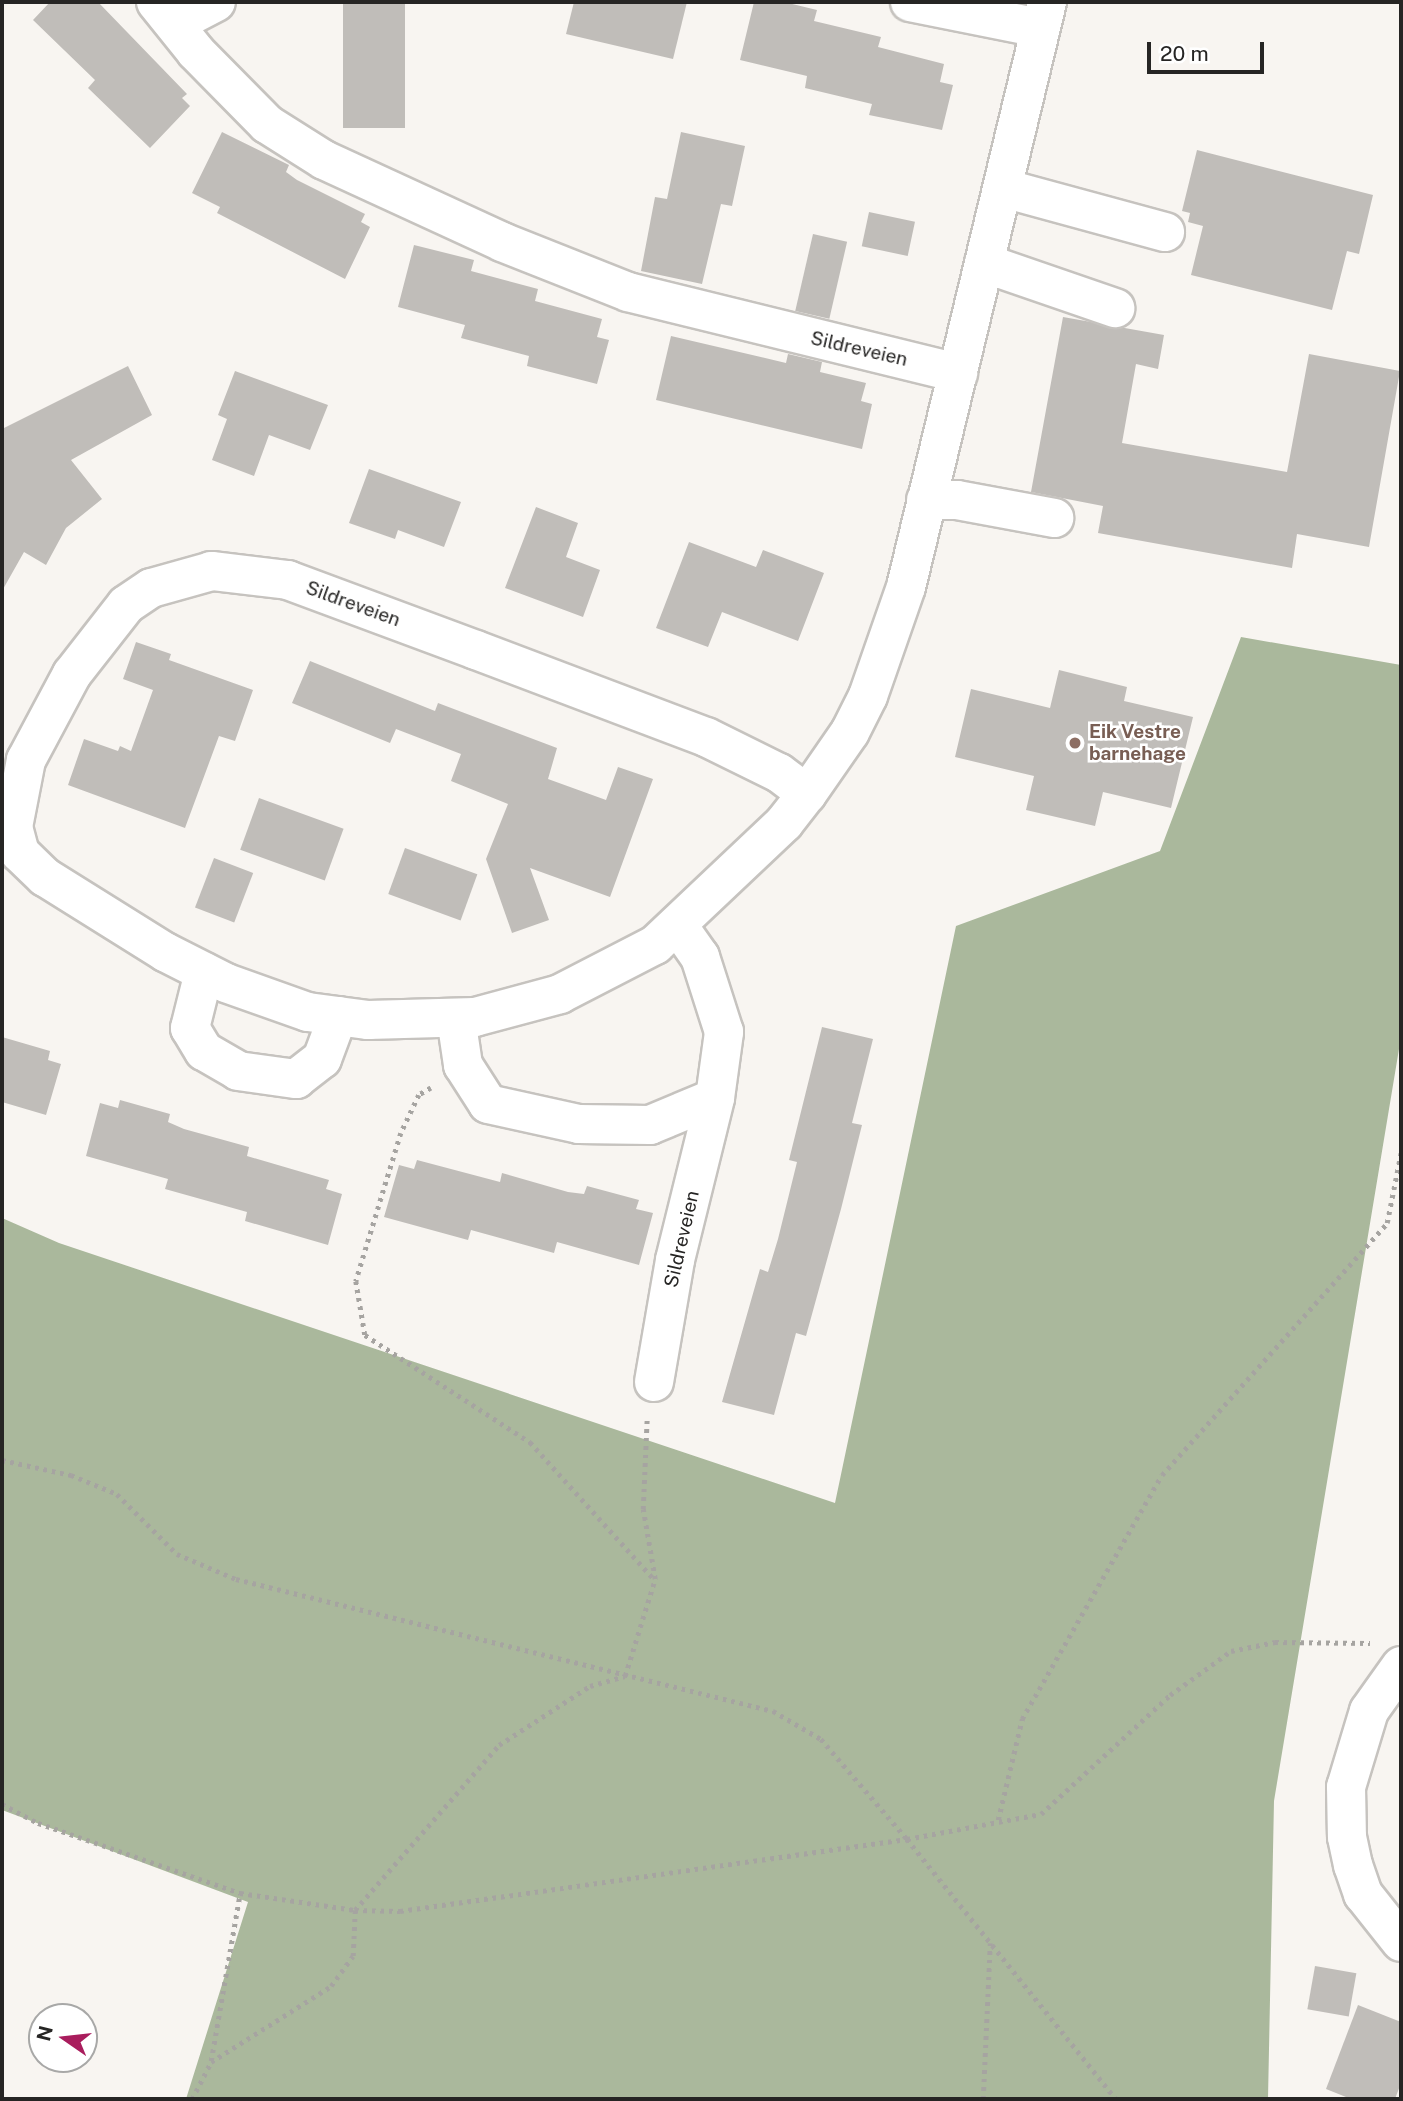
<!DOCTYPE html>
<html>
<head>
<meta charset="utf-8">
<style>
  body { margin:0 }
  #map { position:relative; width:1403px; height:2101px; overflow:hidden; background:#f8f5f1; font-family:"Public Sans",sans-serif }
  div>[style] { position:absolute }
  .forest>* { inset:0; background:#aab89c }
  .building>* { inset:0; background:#c0bdb9; transform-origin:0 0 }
  .path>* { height:4.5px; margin-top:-2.25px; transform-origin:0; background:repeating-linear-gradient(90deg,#a6a4a1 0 3.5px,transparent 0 8.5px) }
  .roads { filter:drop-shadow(2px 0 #c6c3bf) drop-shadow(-2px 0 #c6c3bf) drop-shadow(0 2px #c6c3bf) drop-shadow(0 -2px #c6c3bf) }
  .minor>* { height:38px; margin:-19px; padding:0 19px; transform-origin:19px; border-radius:19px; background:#fff }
  .dots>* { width:19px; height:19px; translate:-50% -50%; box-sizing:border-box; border:4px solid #fff; border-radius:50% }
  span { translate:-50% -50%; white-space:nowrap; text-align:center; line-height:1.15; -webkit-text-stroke:5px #fff; paint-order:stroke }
  .street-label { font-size:19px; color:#262524 }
  .education-label { font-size:19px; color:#785e54; font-weight:700 }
  .left { translate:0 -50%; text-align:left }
  .frame { position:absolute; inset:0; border:4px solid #262524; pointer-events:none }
  .north { position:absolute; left:28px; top:2003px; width:70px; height:70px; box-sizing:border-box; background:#fff; border:2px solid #a8a8a7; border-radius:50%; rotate:284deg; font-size:19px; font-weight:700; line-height:28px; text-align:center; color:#262524 }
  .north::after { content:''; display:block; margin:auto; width:24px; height:32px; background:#a91d5d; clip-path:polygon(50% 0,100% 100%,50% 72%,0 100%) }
  .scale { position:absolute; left:1147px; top:42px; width:117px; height:32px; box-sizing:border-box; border:4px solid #262524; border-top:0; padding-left:9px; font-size:21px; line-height:24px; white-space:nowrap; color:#262524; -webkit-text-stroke:5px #fff; paint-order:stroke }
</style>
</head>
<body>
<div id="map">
  <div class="forest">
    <i style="clip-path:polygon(1241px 637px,1401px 665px,1401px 1037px,1274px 1801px,1268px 2099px,186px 2099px,248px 1902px,2px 1810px,2px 1218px,59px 1243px,835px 1503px,956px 926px,1160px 851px)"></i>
  </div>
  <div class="building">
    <i style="clip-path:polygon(50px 2px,98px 2px,187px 94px,182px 98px,190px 106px,150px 148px,88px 88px,95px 80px,33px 20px)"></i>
    <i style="left:343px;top:2px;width:62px;height:126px"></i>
    <i style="clip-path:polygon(574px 2px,687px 2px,673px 59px,566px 34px)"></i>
    <i style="clip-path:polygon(754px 2px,784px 2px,817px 10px,814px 21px,881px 37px,878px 47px,944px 64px,940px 82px,953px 85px,942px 130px,869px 115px,872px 104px,805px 88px,807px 76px,740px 60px)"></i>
    <i style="clip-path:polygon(222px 132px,289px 165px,286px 172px,297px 180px,365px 214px,361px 222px,370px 227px,345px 279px,217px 213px,220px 207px,192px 193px)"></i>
    <i style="clip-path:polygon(681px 132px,745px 146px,732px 206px,721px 204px,702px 284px,641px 271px,655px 197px,667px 199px)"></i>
    <i style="clip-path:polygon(1197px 150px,1373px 195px,1359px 254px,1347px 251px,1332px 310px,1191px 275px,1203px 226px,1188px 222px,1190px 213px,1182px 211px)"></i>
    <i style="left:869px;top:212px;width:47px;height:35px;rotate:12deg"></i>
    <i style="left:813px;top:234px;width:35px;height:79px;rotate:13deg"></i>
    <i style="clip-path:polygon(414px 245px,474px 260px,471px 271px,538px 289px,535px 301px,602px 319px,597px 337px,609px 340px,597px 384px,527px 366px,529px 356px,461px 338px,465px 325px,398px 307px)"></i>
    <i style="clip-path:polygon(1063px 317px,1164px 335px,1158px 369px,1136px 364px,1122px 443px,1287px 472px,1309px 354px,1400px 371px,1369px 547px,1297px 534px,1292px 568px,1098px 533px,1103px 506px,1031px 492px)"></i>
    <i style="clip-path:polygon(671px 336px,786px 363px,788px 354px,822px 362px,820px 372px,866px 383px,861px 401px,872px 404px,862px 449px,656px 400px)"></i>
    <i style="clip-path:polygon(128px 366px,152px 415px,71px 460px,102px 499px,66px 528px,46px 565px,24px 552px,2px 591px,2px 429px)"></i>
    <i style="clip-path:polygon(235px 371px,328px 405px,310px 450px,269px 435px,254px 476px,212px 460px,227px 419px,218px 415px)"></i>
    <i style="clip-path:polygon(369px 469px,461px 502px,444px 547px,398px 530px,395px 539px,349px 523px)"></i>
    <i style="clip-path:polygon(536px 507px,578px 523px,566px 557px,600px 570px,583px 617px,505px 588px)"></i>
    <i style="clip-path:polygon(689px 542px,756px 567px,763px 550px,824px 573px,798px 641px,722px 612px,708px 647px,656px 628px)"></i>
    <i style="clip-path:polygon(136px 642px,171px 654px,169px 660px,253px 690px,235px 741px,219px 736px,185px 828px,68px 785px,84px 739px,118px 751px,120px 746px,131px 751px,153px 690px,123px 679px)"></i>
    <i style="clip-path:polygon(310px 661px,435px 711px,438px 703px,557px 748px,548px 779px,606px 800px,618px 767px,653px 779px,610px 897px,530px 868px,549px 920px,512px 933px,486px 859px,508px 804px,451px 781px,461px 754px,396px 729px,390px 743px,292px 703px)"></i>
    <i style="clip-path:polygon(1059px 670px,1127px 687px,1124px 701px,1193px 717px,1171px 808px,1103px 792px,1095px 826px,1026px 810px,1034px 776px,955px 757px,971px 689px,1050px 708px)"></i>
    <i style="left:259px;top:798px;width:90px;height:55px;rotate:20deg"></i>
    <i style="left:405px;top:848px;width:77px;height:49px;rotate:20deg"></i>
    <i style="left:214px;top:858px;width:42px;height:53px;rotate:21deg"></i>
    <i style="clip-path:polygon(822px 1027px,873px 1039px,852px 1123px,862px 1125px,841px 1209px,806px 1336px,796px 1333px,774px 1415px,722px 1402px,760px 1269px,768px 1272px,778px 1239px,797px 1162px,789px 1160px)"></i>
    <i style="clip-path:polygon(2px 1037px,50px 1051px,48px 1060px,61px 1064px,46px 1115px,2px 1102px)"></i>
    <i style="clip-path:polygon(120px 1100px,170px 1114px,168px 1122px,184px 1129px,249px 1147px,247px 1156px,329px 1180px,326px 1189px,342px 1194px,328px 1245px,245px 1221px,247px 1212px,165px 1189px,168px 1179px,86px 1156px,100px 1103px,118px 1108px)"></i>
    <i style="clip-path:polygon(417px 1160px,500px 1182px,502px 1173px,568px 1192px,584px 1194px,587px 1186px,639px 1200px,636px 1209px,653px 1213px,639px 1265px,557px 1242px,554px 1253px,471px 1230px,468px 1240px,384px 1217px,399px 1165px,414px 1169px)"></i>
    <i style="left:1315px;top:1966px;width:42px;height:44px;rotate:10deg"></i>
    <i style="clip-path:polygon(1358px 2005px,1401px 2022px,1401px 2083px,1395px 2099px,1351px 2099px,1326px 2089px)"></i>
  </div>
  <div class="path">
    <i style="left:431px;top:1088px;width:14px;rotate:150deg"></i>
    <i style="left:419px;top:1095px;width:42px;rotate:115.3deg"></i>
    <i style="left:401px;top:1133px;width:155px;rotate:106.9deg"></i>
    <i style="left:356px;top:1281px;width:55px;rotate:80.5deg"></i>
    <i style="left:365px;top:1335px;width:197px;rotate:33deg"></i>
    <i style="left:530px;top:1442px;width:185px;rotate:47.9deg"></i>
    <i style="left:2px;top:1460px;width:71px;rotate:12.3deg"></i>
    <i style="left:71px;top:1475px;width:50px;rotate:22.4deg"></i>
    <i style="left:117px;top:1494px;width:85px;rotate:45deg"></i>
    <i style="left:177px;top:1554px;width:64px;rotate:23deg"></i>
    <i style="left:236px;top:1579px;width:553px;rotate:13.81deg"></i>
    <i style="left:773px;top:1711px;width:56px;rotate:30.3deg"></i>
    <i style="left:821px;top:1739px;width:132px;rotate:49.3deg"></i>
    <i style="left:907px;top:1839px;width:334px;rotate:51.2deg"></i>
    <i style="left:2px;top:1804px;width:41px;rotate:27.8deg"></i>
    <i style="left:38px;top:1823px;width:214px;rotate:19.1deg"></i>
    <i style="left:240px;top:1893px;width:116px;rotate:8.4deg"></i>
    <i style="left:355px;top:1910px;width:45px;rotate:1.3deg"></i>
    <i style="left:400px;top:1911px;width:512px;rotate:-8.08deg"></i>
    <i style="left:907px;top:1839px;width:136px;rotate:-10.6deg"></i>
    <i style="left:1041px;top:1814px;width:176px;rotate:-42.7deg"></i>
    <i style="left:1170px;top:1695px;width:75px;rotate:-35.8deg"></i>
    <i style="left:1231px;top:1651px;width:45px;rotate:-11.6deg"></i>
    <i style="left:1275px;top:1642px;width:95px;rotate:0.6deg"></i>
    <i style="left:998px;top:1820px;width:104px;rotate:-76.6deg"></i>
    <i style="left:1022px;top:1719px;width:281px;rotate:-60.2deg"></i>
    <i style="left:1162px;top:1475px;width:338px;rotate:-48.2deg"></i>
    <i style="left:1387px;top:1223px;width:72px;rotate:-78.8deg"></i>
    <i style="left:211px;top:2061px;width:170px;rotate:-80.2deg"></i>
    <i style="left:192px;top:2099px;width:42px;rotate:-62.8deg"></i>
    <i style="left:211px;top:2062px;width:142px;rotate:-32.3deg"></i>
    <i style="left:331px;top:1986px;width:37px;rotate:-54deg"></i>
    <i style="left:353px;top:1956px;width:46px;rotate:-87.5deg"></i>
    <i style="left:355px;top:1910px;width:219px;rotate:-48.9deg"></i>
    <i style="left:499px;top:1745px;width:108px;rotate:-33deg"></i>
    <i style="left:590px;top:1686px;width:36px;rotate:-16deg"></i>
    <i style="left:625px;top:1676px;width:102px;rotate:-72.8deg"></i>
    <i style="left:655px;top:1579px;width:71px;rotate:-99.7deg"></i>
    <i style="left:643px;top:1509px;width:92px;rotate:-87.5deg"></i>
    <i style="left:983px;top:2099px;width:156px;rotate:-87.4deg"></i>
  </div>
  <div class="roads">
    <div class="minor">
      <i style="left:156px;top:2px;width:64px;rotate:51.3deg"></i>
      <i style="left:196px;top:52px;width:101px;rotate:45.4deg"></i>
      <i style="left:267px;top:124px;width:67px;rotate:32.3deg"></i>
      <i style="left:324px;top:160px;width:196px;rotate:24.7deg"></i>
      <i style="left:502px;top:242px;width:136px;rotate:21.6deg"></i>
      <i style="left:628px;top:292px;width:340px;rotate:13.8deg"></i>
      <i style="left:910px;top:2px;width:133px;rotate:11.3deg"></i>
      <i style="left:176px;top:23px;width:45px;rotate:-27.7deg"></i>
      <i style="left:1003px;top:188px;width:168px;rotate:15.2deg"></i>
      <i style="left:984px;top:263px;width:139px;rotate:19deg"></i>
      <i style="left:926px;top:500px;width:31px"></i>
      <i style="left:957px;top:500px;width:99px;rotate:10.5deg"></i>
      <i style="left:807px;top:794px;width:35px;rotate:-143deg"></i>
      <i style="left:779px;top:773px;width:81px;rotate:-153.7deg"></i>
      <i style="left:706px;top:737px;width:246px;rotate:-159.3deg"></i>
      <i style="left:476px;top:650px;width:201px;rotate:-159.6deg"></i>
      <i style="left:288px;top:580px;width:77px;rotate:-173.2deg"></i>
      <i style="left:212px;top:571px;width:63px;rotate:164.4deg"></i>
      <i style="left:151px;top:588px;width:30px;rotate:146deg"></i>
      <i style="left:126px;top:605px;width:88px;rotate:128deg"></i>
      <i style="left:72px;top:674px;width:98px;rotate:118.1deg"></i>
      <i style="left:26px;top:760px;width:68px;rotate:101deg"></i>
      <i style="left:13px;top:827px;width:27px;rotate:75deg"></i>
      <i style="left:20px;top:853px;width:35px;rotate:44deg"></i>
      <i style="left:45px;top:877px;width:142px;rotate:32deg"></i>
      <i style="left:165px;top:952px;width:68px;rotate:26.9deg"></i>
      <i style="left:226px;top:983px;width:87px;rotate:19.5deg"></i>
      <i style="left:308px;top:1012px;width:61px;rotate:7.6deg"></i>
      <i style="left:368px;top:1020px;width:107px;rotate:-1.6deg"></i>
      <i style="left:475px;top:1017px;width:88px;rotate:-15.1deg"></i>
      <i style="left:560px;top:994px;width:107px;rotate:-27.3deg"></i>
      <i style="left:655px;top:945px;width:178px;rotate:-43.4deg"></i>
      <i style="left:784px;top:823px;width:37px;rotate:-52deg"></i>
      <i style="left:807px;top:794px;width:75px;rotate:-55.3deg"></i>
      <i style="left:850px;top:732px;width:40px;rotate:-63.4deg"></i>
      <i style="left:868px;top:696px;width:115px;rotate:-70.8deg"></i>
      <i style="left:906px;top:587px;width:602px;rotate:-76.45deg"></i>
      <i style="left:204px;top:972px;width:58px;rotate:104deg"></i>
      <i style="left:190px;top:1028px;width:27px;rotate:59deg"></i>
      <i style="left:204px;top:1051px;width:39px;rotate:30deg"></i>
      <i style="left:238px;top:1071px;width:59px;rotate:7.9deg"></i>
      <i style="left:296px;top:1079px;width:33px;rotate:-38deg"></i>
      <i style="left:322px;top:1059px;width:46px;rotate:-69.6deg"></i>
      <i style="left:456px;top:1018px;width:48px;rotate:81.5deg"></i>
      <i style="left:463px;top:1065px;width:46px;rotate:57.3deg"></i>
      <i style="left:488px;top:1104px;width:93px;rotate:12.4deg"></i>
      <i style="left:579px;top:1124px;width:71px;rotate:0.8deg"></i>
      <i style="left:650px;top:1125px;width:70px;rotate:-22.6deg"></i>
      <i style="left:715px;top:1098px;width:67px;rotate:-82.2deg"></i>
      <i style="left:724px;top:1032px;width:79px;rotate:-107.7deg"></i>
      <i style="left:700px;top:957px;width:39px;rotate:-125deg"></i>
      <i style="left:654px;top:1382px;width:124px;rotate:-80.2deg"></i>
      <i style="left:675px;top:1260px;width:167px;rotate:-76.1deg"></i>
      <i style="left:1401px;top:1666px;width:55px;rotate:125.4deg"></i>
      <i style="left:1369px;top:1711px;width:79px;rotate:106.8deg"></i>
      <i style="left:1346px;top:1787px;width:50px;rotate:88.9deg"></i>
      <i style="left:1347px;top:1837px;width:29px;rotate:78deg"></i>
      <i style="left:1353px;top:1865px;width:31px;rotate:71deg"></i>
      <i style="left:1363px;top:1894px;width:61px;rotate:51.6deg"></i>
    </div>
  </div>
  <div class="dots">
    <i style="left:1075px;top:743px;background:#8d6e63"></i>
  </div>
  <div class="street-label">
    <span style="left:859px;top:349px;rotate:13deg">Sildreveien</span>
    <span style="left:353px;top:604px;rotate:20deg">Sildreveien</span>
    <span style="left:682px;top:1239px;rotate:-77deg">Sildreveien</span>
  </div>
  <div class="education-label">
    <span class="left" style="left:1089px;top:743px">Eik Vestre<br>barnehage</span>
  </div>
  <div class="frame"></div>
  <div class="north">N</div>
  <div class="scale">20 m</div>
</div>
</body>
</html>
